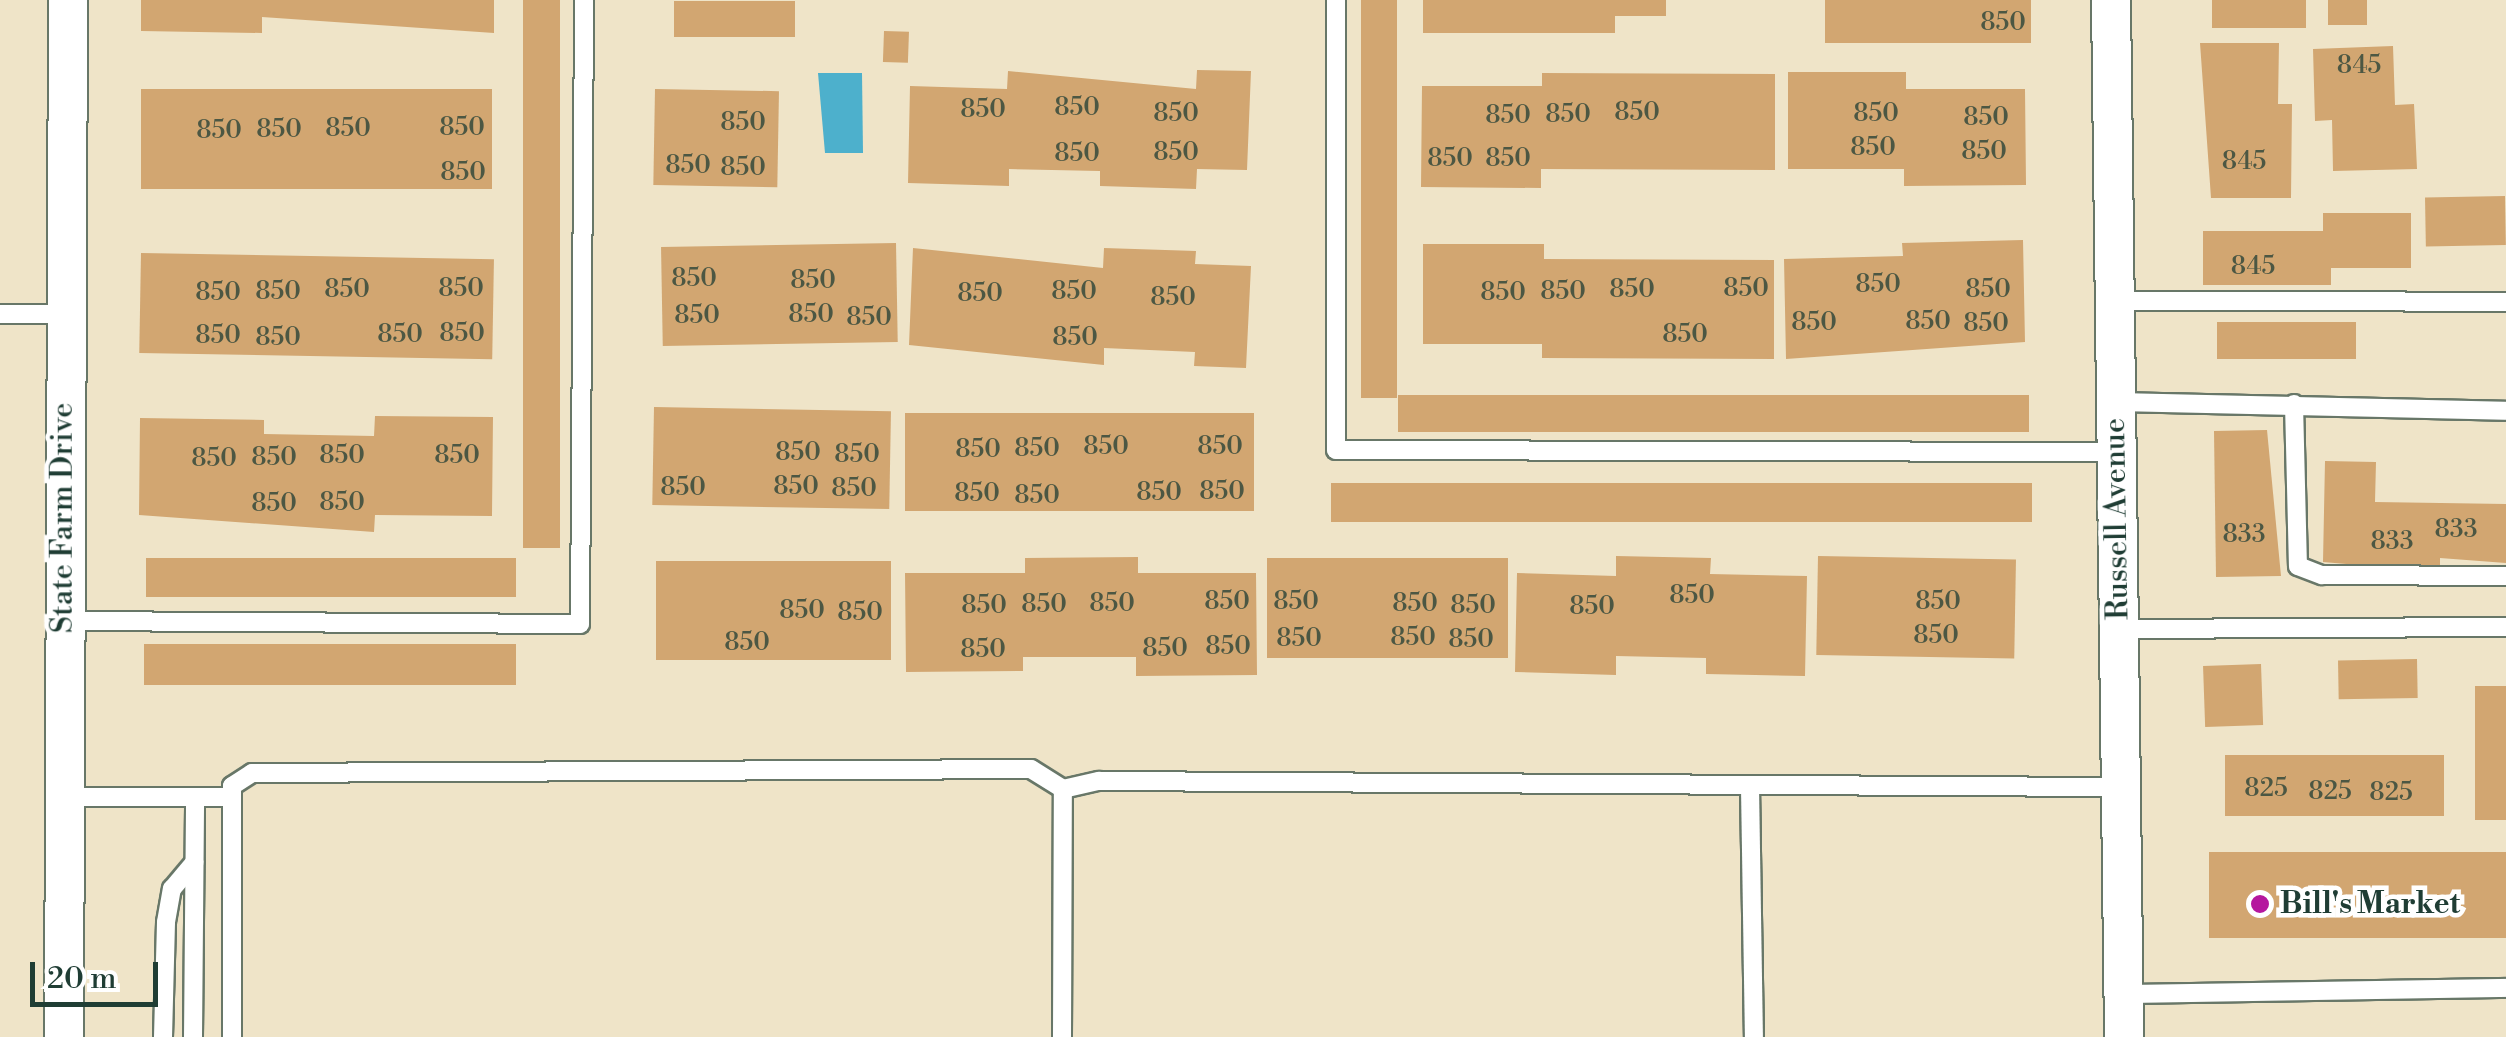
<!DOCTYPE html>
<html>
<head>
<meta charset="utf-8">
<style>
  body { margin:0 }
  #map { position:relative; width:2506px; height:1037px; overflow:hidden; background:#efe4c8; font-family:"Libre Bodoni",serif }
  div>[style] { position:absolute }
  .water>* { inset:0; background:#4db0cc }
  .building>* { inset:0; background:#d2a671; transform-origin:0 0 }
  .roads { filter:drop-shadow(2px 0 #687768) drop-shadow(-2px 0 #687768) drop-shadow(0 2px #687768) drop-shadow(0 -2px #687768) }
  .service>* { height:18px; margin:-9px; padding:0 9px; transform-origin:9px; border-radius:9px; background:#fff }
  .minor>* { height:38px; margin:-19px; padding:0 19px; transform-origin:19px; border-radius:19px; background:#fff }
  .dots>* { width:28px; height:28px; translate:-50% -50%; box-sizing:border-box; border:5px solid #fff; border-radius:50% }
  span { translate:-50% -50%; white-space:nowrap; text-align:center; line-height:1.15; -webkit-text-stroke:9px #fff; paint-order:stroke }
  .number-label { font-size:25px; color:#4c5743 }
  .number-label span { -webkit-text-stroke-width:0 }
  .street-label { font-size:30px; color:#1f3d34 }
  .poi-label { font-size:30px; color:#1f3d34; font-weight:700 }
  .left { translate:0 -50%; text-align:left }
  .scale { position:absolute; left:30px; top:962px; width:128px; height:45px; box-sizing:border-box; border:5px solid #1f3d34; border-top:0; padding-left:12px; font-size:30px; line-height:35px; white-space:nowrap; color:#1f3d34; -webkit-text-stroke:8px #fff; paint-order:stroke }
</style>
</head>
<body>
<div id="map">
  <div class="water">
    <i style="clip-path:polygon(818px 73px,862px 73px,863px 153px,825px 153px)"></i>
  </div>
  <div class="building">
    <i style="clip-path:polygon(141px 0,494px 0,494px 33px,262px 17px,262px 33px,141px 31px)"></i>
    <i style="left:523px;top:0;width:37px;height:548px"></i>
    <i style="left:1361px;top:0;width:36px;height:398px"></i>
    <i style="clip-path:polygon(1423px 0,1666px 0,1666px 16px,1615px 16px,1615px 33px,1423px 33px)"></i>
    <i style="left:1825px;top:0;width:206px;height:43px"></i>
    <i style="left:2212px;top:0;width:94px;height:28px"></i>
    <i style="left:2328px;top:0;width:39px;height:25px"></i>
    <i style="left:674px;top:1px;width:121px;height:36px"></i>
    <i style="left:884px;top:31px;width:25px;height:31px;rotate:2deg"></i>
    <i style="clip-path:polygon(2200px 43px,2279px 43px,2278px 104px,2292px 104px,2291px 198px,2211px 198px)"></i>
    <i style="clip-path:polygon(2393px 46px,2395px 105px,2414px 104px,2417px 169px,2333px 171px,2332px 120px,2315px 121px,2313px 49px)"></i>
    <i style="clip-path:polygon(1197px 70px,1251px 71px,1247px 170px,1197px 169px,1196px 189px,1100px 186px,1100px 171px,1009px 169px,1009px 186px,908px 183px,910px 86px,1007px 89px,1008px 71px,1196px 89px)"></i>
    <i style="clip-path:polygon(1788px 72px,1906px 72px,1906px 89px,2025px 89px,2026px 185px,1904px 186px,1904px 169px,1788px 169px)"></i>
    <i style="clip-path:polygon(1542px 73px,1775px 74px,1775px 170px,1541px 169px,1541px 188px,1421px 187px,1422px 86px,1542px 86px)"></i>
    <i style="left:141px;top:89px;width:351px;height:100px"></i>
    <i style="left:655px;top:89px;width:124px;height:96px;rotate:1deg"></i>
    <i style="left:2505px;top:196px;width:49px;height:80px;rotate:89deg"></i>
    <i style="clip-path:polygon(2323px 213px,2411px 213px,2411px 268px,2331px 268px,2331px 285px,2203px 285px,2203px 231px,2323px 231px)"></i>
    <i style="clip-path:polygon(2023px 240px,2025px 342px,1786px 359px,1784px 259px,1903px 256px,1902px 243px)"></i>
    <i style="left:896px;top:243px;width:99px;height:235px;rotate:89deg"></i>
    <i style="clip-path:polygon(1423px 244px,1544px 244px,1544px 259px,1774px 260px,1774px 359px,1542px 358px,1542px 344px,1423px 344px)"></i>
    <i style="clip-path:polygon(913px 248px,1103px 268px,1104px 248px,1196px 251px,1195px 264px,1251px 266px,1246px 368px,1194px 366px,1195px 352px,1104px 348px,1104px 365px,909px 345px)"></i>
    <i style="left:141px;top:253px;width:353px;height:100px;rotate:1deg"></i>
    <i style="left:2217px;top:322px;width:139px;height:37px"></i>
    <i style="left:2029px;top:395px;width:37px;height:631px;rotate:90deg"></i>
    <i style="left:654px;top:407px;width:237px;height:98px;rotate:1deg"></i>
    <i style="left:905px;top:413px;width:349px;height:98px"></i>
    <i style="clip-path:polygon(375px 416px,493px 417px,492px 516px,375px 515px,374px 532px,139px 515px,140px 418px,264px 420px,264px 434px,374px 436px)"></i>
    <i style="clip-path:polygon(2267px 430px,2281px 576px,2216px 577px,2214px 431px)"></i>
    <i style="clip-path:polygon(2325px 461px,2376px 462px,2375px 502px,2506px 504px,2506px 563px,2440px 558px,2440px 572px,2323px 562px)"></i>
    <i style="left:2032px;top:483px;width:39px;height:701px;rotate:90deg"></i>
    <i style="clip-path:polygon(1616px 556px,1711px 558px,1710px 574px,1807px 576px,1805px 676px,1706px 674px,1706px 658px,1616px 656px,1616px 675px,1515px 672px,1517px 573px,1616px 576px)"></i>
    <i style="left:1818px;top:556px;width:198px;height:99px;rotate:1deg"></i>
    <i style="clip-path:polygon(1138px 557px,1138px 573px,1256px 573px,1257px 675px,1136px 676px,1136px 657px,1023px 657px,1023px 671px,906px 672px,905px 573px,1025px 573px,1025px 558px)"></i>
    <i style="left:516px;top:558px;width:39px;height:370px;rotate:90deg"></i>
    <i style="left:1508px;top:558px;width:100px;height:241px;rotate:90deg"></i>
    <i style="left:656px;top:561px;width:235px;height:99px"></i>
    <i style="left:516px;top:644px;width:41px;height:372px;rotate:90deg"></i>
    <i style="left:2417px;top:659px;width:39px;height:79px;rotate:89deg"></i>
    <i style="left:2261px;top:664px;width:61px;height:58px;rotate:88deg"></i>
    <i style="left:2475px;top:686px;width:31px;height:134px"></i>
    <i style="left:2444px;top:755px;width:61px;height:219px;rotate:90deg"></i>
    <i style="left:2506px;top:852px;width:86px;height:297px;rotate:90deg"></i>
  </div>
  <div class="roads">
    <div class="service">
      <i style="left:1336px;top:0;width:450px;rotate:90deg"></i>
      <i style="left:1336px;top:450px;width:781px;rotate:0.15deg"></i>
      <i style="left:2115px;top:301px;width:391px;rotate:0.1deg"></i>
      <i style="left:0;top:314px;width:63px"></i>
      <i style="left:2116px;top:402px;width:390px;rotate:1.3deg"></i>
      <i style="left:2294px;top:404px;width:162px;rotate:88.6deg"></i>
      <i style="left:2298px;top:566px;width:26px;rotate:21deg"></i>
      <i style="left:2322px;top:575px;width:184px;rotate:0.3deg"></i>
      <i style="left:64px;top:621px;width:516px;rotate:0.33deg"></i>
      <i style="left:580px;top:624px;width:624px;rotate:-89.63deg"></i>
      <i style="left:2119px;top:629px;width:387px;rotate:-0.3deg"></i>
      <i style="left:1750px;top:787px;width:250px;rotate:89.1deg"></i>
      <i style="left:64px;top:797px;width:167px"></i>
      <i style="left:2123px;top:994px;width:383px;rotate:-0.9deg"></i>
      <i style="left:163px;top:1037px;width:115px;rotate:-88.5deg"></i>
      <i style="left:166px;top:922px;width:34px;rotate:-80deg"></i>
      <i style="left:172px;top:889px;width:35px;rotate:-50deg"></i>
      <i style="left:193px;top:1037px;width:240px;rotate:-89.5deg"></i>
      <i style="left:232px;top:1037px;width:251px;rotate:-90deg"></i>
      <i style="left:232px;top:786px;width:24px;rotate:-33deg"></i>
      <i style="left:252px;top:773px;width:779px;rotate:-0.29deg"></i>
      <i style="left:1031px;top:769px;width:38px;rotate:32deg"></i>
      <i style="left:1062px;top:1037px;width:248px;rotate:-89.8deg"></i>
      <i style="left:1063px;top:789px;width:37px;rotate:-13deg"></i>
      <i style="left:1099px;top:781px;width:1021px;rotate:0.34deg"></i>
    </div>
    <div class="minor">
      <i style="left:2111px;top:0;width:1037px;rotate:89.28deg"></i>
      <i style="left:64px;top:1037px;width:1037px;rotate:-89.78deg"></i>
    </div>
  </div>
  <div class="dots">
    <i style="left:2260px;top:904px;background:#b5179e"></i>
  </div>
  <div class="number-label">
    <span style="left:2003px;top:23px">850</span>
    <span style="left:2359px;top:66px">845</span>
    <span style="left:1077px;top:108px">850</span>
    <span style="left:983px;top:110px">850</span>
    <span style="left:1637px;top:113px">850</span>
    <span style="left:1176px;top:114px">850</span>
    <span style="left:1876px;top:114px">850</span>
    <span style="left:1568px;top:115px">850</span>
    <span style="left:1508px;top:116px">850</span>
    <span style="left:1986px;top:118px">850</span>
    <span style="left:743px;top:123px">850</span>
    <span style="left:462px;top:128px">850</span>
    <span style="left:348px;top:129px">850</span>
    <span style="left:279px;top:130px">850</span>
    <span style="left:219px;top:131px">850</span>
    <span style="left:1873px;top:148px">850</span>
    <span style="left:1984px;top:152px">850</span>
    <span style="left:1176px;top:153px">850</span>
    <span style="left:1077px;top:154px">850</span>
    <span style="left:1450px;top:159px">850</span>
    <span style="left:1508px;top:159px">850</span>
    <span style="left:2244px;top:162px">845</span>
    <span style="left:688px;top:166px">850</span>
    <span style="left:743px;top:168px">850</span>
    <span style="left:463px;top:173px">850</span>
    <span style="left:2253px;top:267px">845</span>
    <span style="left:694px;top:279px">850</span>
    <span style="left:813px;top:281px">850</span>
    <span style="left:1878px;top:285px">850</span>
    <span style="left:461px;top:289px">850</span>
    <span style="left:1746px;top:289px">850</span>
    <span style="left:347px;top:290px">850</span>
    <span style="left:1632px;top:290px">850</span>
    <span style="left:1988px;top:290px">850</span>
    <span style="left:278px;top:292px">850</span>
    <span style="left:1074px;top:292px">850</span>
    <span style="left:1563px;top:292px">850</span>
    <span style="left:218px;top:293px">850</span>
    <span style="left:1503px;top:293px">850</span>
    <span style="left:980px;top:294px">850</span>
    <span style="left:1173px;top:298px">850</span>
    <span style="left:811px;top:315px">850</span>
    <span style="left:697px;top:316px">850</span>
    <span style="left:869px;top:318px">850</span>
    <span style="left:1928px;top:322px">850</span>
    <span style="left:1814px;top:323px">850</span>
    <span style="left:1986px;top:324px">850</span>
    <span style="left:462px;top:334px">850</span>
    <span style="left:400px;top:335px">850</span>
    <span style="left:1685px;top:335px">850</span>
    <span style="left:218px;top:336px">850</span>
    <span style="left:278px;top:338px">850</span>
    <span style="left:1075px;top:338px">850</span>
    <span style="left:1106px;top:447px">850</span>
    <span style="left:1220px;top:447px">850</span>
    <span style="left:1037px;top:449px">850</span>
    <span style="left:978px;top:450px">850</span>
    <span style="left:798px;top:453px">850</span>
    <span style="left:857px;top:455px">850</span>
    <span style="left:342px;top:456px">850</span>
    <span style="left:457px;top:456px">850</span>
    <span style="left:274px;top:458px">850</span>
    <span style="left:214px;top:459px">850</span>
    <span style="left:796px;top:487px">850</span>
    <span style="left:683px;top:488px">850</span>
    <span style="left:854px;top:489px">850</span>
    <span style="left:1222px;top:492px">850</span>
    <span style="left:1159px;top:493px">850</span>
    <span style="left:977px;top:494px">850</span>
    <span style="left:1037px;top:496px">850</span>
    <span style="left:342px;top:503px">850</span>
    <span style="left:274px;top:504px">850</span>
    <span style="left:2456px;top:530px">833</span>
    <span style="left:2244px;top:535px">833</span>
    <span style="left:2392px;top:542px">833</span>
    <span style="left:1692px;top:596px">850</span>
    <span style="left:1227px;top:602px">850</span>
    <span style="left:1296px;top:602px">850</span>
    <span style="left:1938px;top:602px">850</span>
    <span style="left:1112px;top:604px">850</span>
    <span style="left:1415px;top:604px">850</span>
    <span style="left:1044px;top:605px">850</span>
    <span style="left:984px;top:606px">850</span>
    <span style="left:1473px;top:606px">850</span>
    <span style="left:1592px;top:607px">850</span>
    <span style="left:802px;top:611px">850</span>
    <span style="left:860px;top:613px">850</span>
    <span style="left:1936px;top:636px">850</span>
    <span style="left:1413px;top:638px">850</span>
    <span style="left:1299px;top:639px">850</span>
    <span style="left:1471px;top:640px">850</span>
    <span style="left:747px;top:643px">850</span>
    <span style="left:1228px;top:647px">850</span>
    <span style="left:1165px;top:649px">850</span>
    <span style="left:983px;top:650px">850</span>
    <span style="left:2266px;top:789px">825</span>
    <span style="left:2330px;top:792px">825</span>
    <span style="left:2391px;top:793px">825</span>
  </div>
  <div class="street-label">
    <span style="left:63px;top:518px;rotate:-90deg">State Farm Drive</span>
    <span style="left:2117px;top:519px;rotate:-91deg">Russell Avenue</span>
  </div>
  <div class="poi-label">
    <span class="left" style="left:2280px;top:904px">Bill's Market</span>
  </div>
  <div class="scale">20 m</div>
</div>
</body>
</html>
